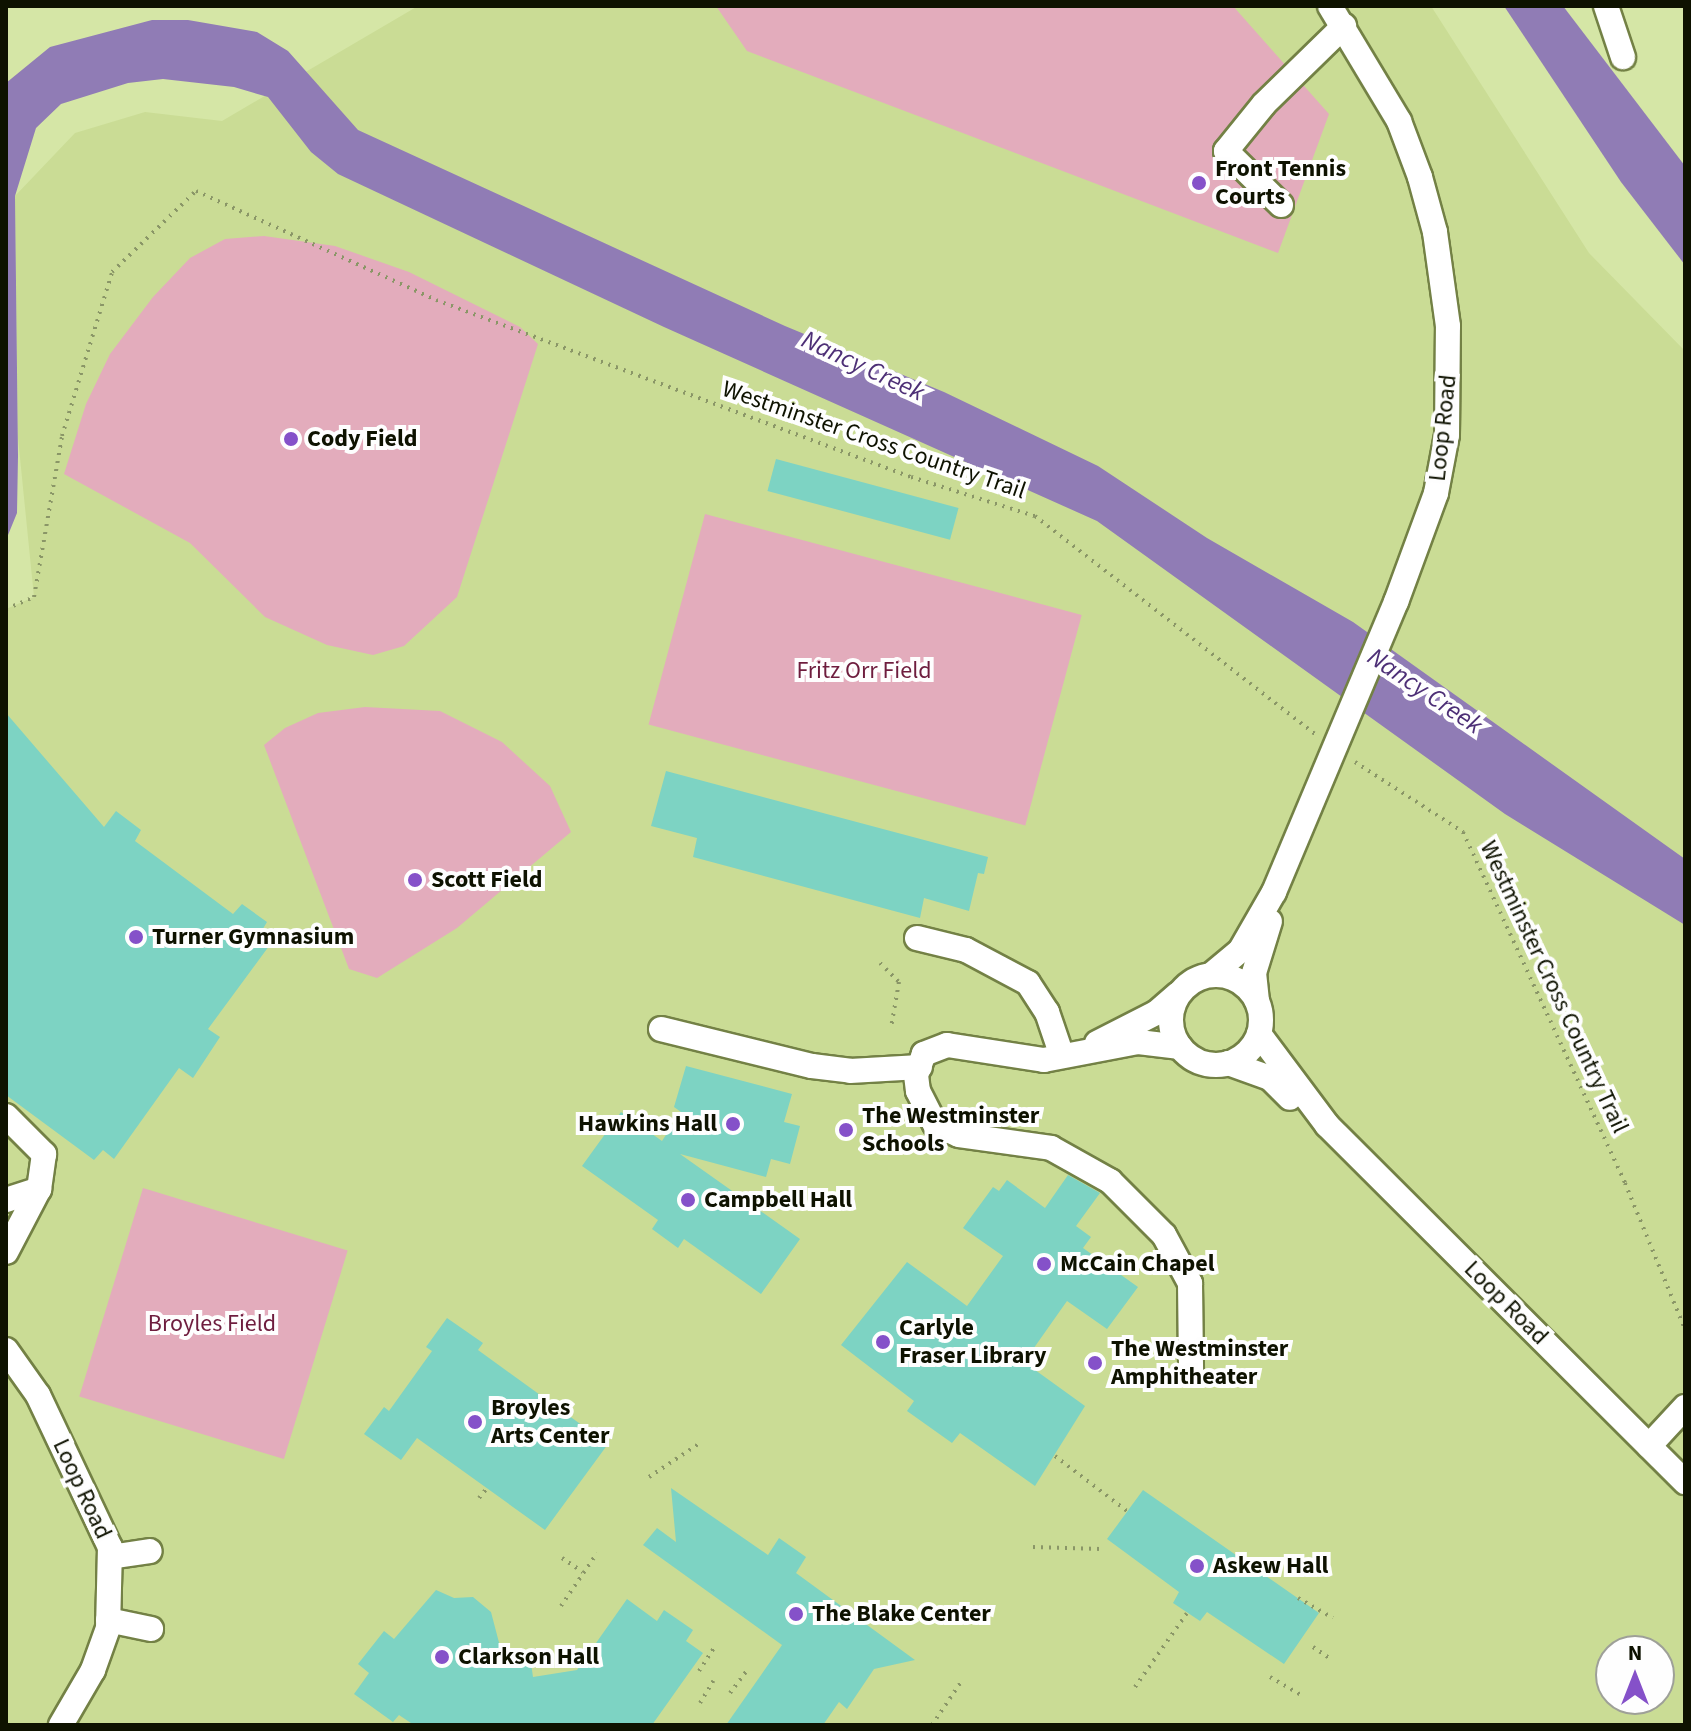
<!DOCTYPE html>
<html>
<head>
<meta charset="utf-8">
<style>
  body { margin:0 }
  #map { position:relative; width:1691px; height:1731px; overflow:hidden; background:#d5e6a6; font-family:"Source Sans 3",sans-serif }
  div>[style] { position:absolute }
  .built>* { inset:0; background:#cadc95 }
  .green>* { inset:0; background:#e3acbc; transform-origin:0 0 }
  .water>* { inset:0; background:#907cb5 }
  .building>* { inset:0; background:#7dd3c3; transform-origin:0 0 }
  .path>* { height:4px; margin-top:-2px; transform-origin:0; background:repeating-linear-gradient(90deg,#8a9667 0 2px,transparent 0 8px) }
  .roads { filter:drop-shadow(2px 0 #738145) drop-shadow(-2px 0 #738145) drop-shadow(0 2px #738145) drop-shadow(0 -2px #738145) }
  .minor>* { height:24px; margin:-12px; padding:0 12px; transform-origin:12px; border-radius:12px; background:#fff }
  .minor>.ring { margin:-12px; padding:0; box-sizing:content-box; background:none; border:24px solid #fff; border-radius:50% }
  .dots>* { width:22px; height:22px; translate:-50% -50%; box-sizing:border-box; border:4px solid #fefefe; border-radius:50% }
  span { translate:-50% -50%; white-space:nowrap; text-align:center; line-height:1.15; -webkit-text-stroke:8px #fefefe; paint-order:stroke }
  .poi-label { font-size:24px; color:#0e1200; font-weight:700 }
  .left { translate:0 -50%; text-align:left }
  .right { translate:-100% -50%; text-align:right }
  .street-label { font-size:24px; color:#0e1200 }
  .park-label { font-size:24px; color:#6e1d3e }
  .water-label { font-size:26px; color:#4d2f76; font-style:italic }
  .frame { position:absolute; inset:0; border:8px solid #0e1200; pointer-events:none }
  .north { position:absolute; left:1595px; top:1635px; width:80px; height:80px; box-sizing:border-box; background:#fefefe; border:2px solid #9ea098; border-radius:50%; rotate:0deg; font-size:22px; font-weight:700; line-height:32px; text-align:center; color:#0e1200 }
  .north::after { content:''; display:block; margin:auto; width:28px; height:36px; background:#8551c9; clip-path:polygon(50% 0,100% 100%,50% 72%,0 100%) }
</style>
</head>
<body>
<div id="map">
  <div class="built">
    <i style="clip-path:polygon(evenodd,418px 6px,1431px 6px,1589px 253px,1685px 351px,1685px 1725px,6px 1725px,6px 609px,34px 597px,18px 438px,15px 196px,75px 133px,145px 112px,222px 121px,418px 6px,1611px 1651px,1659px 1651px,1659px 1699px,1611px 1699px,1611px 1651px)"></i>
  </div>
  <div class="green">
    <i style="clip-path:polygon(716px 6px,1233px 6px,1329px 114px,1278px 253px,747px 51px)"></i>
    <i style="clip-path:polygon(264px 236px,335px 246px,409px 272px,520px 327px,538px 344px,457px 597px,404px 646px,373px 655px,327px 645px,265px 617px,190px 543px,64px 474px,86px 404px,110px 354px,153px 297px,190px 258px,225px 239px)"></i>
    <i style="left:705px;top:514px;width:390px;height:218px;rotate:15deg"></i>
    <i style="clip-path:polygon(365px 707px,440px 711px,502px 742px,550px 786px,571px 832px,457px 928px,377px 978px,349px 969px,264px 745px,285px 728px,318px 713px)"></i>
    <i style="left:143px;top:1188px;width:214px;height:218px;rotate:17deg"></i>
  </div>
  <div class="water">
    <i style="clip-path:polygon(1504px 6px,1563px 6px,1685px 166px,1685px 265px,1621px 182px)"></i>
    <i style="clip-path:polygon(152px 20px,188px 20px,257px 32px,288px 51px,358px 130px,785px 326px,944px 392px,1098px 466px,1207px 538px,1353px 622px,1685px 859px,1685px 925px,1505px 814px,1097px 521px,664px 327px,338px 174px,311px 152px,268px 97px,234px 87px,163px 79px,128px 83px,61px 104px,36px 128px,15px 196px,18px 456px,17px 513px,6px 540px,6px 83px,50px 47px)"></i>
  </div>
  <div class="building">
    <i style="left:776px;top:459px;width:189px;height:33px;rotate:15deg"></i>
    <i style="clip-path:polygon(6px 713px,104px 827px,116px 811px,141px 830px,135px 841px,233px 914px,242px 904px,267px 922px,261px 932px,272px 942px,208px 1029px,220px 1037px,193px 1078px,179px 1068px,114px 1159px,103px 1150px,94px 1160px,6px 1095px)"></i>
    <i style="clip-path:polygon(666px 771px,988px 857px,984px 874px,978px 873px,969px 911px,924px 898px,920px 918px,693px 857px,697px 838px,651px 826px)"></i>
    <i style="clip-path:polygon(686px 1066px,792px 1094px,784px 1122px,800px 1126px,790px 1164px,771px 1159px,766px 1177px,680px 1154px,800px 1239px,761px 1294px,684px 1239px,678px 1248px,652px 1229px,658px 1220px,582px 1166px,621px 1112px,662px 1141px,681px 1112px,674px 1107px)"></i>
    <i style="clip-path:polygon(1068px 1175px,1100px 1193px,1076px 1226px,1091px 1237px,1083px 1248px,1138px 1287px,1107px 1329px,1067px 1301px,1024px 1362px,1085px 1406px,1035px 1486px,960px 1433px,952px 1443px,907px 1411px,914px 1401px,841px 1345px,907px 1262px,967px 1306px,1003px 1256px,963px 1228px,993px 1187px,999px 1191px,1007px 1180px,1045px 1208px)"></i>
    <i style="clip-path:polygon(447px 1318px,483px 1343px,478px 1350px,608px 1444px,545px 1530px,417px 1438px,401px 1460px,364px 1434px,384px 1407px,389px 1411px,432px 1351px,426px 1347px)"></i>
    <i style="clip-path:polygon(671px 1488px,768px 1555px,779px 1538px,806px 1557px,796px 1573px,915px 1660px,874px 1669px,847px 1709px,839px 1702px,823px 1725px,726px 1725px,782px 1645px,643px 1545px,657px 1528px,676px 1542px)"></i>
    <i style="clip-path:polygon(1143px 1490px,1319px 1613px,1284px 1664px,1207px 1612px,1200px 1621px,1173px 1603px,1179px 1592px,1107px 1539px)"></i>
    <i style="clip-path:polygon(436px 1590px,454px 1598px,473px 1597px,491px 1612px,502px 1654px,513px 1652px,531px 1663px,533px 1677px,577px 1670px,627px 1599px,657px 1621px,664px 1610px,693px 1630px,686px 1641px,703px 1653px,652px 1725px,414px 1725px,399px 1715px,393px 1722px,354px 1694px,369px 1673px,358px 1664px,384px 1631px,394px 1639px)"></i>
  </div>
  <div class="path">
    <i style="left:6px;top:609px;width:30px;rotate:-23deg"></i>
    <i style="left:34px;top:597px;width:163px;rotate:-80.1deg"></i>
    <i style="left:62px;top:436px;width:171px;rotate:-73deg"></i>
    <i style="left:112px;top:272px;width:117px;rotate:-44deg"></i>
    <i style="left:196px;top:191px;width:264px;rotate:24.4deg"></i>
    <i style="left:436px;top:300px;width:507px;rotate:20.44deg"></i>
    <i style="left:911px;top:477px;width:130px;rotate:17.5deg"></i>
    <i style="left:1035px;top:516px;width:355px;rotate:37.9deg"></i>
    <i style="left:1355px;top:762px;width:129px;rotate:32.9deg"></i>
    <i style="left:1463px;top:832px;width:387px;rotate:65.2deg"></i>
    <i style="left:1625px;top:1183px;width:158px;rotate:67.7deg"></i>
    <i style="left:880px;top:963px;width:27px;rotate:45deg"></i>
    <i style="left:899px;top:982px;width:47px;rotate:99.9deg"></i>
    <i style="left:1055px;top:1456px;width:91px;rotate:37.4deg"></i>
    <i style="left:649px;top:1477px;width:61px;rotate:-33.7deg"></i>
    <i style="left:479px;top:1498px;width:13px;rotate:-51deg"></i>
    <i style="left:1033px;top:1547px;width:68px;rotate:1.7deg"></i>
    <i style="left:562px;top:1558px;width:25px;rotate:34deg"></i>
    <i style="left:1298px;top:1598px;width:40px;rotate:29.7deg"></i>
    <i style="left:561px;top:1606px;width:64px;rotate:-55.8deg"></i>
    <i style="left:1313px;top:1647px;width:22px;rotate:34deg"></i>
    <i style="left:699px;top:1671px;width:27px;rotate:-57deg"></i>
    <i style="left:1270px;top:1677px;width:38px;rotate:30deg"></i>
    <i style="left:1135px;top:1687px;width:90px;rotate:-54.9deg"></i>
    <i style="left:730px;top:1693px;width:30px;rotate:-53deg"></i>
    <i style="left:700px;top:1703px;width:26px;rotate:-59deg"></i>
    <i style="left:932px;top:1725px;width:52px;rotate:-56deg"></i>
  </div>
  <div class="roads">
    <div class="minor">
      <i style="left:1606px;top:6px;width:54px;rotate:71.6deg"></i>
      <i style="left:1281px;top:205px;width:77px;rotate:-135.5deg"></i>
      <i style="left:1226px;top:151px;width:60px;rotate:-51deg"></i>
      <i style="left:1264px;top:104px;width:112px;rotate:-44.3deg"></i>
      <i style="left:917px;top:938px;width:50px;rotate:13.8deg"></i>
      <i style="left:966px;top:950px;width:70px;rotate:28deg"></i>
      <i style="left:1028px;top:983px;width:35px;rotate:57deg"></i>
      <i style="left:1047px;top:1012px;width:46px;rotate:71.2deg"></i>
      <i style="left:1211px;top:975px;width:38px;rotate:-40deg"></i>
      <i style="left:1240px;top:951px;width:68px;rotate:-60deg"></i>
      <i style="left:1274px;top:892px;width:315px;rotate:-67.2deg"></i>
      <i style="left:1396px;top:602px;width:116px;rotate:-69.8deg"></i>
      <i style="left:1436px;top:493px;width:59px;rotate:-79.3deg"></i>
      <i style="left:1447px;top:435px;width:109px;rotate:-89.5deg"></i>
      <i style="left:1448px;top:326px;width:95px;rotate:-97.9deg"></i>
      <i style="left:1435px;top:232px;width:57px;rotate:-105.3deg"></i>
      <i style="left:1420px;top:177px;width:60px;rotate:-110.6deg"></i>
      <i style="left:1399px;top:121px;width:134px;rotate:-121deg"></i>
      <i class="ring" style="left:1171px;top:975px;width:66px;height:66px"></i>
      <i style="left:1257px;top:1001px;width:28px;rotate:-96deg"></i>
      <i style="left:1254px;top:973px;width:54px;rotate:-72.9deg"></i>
      <i style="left:661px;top:1029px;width:155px;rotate:13.8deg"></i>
      <i style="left:812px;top:1066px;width:38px;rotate:7deg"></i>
      <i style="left:850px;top:1071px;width:70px;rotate:-3.3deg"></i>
      <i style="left:1259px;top:1034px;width:114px;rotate:53.2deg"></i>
      <i style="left:1327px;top:1125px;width:506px;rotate:44.92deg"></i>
      <i style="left:1097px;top:1043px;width:66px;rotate:-27deg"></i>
      <i style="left:1156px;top:1013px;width:29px;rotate:-41deg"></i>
      <i style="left:1180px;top:1047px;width:42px;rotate:-173.2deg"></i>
      <i style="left:1138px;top:1042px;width:96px;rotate:169.2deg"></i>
      <i style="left:1044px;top:1060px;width:98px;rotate:-171.2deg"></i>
      <i style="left:947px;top:1045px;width:25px;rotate:159deg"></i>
      <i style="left:924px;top:1054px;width:22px;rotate:111deg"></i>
      <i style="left:916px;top:1075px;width:16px;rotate:83deg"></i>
      <i style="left:918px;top:1091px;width:37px;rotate:63deg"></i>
      <i style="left:935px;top:1124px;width:26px;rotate:25deg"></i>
      <i style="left:959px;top:1135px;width:93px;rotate:8deg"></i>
      <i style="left:1051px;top:1148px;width:68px;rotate:29.2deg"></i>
      <i style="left:1110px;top:1181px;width:76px;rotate:45deg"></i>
      <i style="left:1164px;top:1235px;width:55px;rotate:61.6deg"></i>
      <i style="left:1190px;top:1283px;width:87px;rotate:89.3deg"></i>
      <i style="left:1228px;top:1063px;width:45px;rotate:19.7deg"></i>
      <i style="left:1270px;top:1078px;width:28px;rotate:45deg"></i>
      <i style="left:6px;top:1116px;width:54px;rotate:45deg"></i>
      <i style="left:44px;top:1154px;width:35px;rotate:98deg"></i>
      <i style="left:39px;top:1189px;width:71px;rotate:117.6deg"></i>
      <i style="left:6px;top:1200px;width:35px;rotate:-18deg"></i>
      <i style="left:6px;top:1350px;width:55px;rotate:54.6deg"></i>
      <i style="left:38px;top:1395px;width:168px;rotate:64.7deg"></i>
      <i style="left:110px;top:1547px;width:81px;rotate:91.4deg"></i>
      <i style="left:108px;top:1628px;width:45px;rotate:109.7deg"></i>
      <i style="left:93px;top:1670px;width:64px;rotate:120.2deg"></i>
      <i style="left:1649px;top:1446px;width:53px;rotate:-47.3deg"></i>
      <i style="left:110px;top:1557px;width:40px;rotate:-8.5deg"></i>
      <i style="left:108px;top:1620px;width:44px;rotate:11.8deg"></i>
    </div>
  </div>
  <div class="dots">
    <i style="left:1199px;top:183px;background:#8551c9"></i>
    <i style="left:291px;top:439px;background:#8551c9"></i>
    <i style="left:415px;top:880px;background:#8551c9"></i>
    <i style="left:136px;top:937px;background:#8551c9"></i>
    <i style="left:733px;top:1124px;background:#8551c9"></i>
    <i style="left:846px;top:1130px;background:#8551c9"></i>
    <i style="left:688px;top:1200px;background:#8551c9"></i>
    <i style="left:1044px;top:1264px;background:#8551c9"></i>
    <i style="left:883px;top:1342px;background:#8551c9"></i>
    <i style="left:1095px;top:1363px;background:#8551c9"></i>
    <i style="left:475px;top:1422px;background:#8551c9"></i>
    <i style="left:1197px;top:1566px;background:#8551c9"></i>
    <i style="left:796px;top:1614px;background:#8551c9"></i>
    <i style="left:442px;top:1657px;background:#8551c9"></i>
  </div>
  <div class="poi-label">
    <span class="left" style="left:1215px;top:183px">Front Tennis<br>Courts</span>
    <span class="left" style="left:307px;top:439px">Cody Field</span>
    <span class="left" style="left:431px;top:880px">Scott Field</span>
    <span class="left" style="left:152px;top:937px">Turner Gymnasium</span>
    <span class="left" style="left:862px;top:1130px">The Westminster<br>Schools</span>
    <span class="right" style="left:717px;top:1124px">Hawkins Hall</span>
    <span class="left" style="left:704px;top:1200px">Campbell Hall</span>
    <span class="left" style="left:1060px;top:1264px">McCain Chapel</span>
    <span class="left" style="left:899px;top:1342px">Carlyle<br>Fraser Library</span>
    <span class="left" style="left:1111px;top:1363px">The Westminster<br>Amphitheater</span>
    <span class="left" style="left:491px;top:1422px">Broyles<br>Arts Center</span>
    <span class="left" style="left:1213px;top:1566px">Askew Hall</span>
    <span class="left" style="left:812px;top:1614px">The Blake Center</span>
    <span class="left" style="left:458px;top:1657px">Clarkson Hall</span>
  </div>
  <div class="street-label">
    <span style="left:1443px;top:428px;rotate:-84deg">Loop Road</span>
    <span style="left:874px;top:440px;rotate:19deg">Westminster Cross Country Trail</span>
    <span style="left:1554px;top:987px;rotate:65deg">Westminster Cross Country Trail</span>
    <span style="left:1506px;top:1303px;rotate:45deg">Loop Road</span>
    <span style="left:82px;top:1489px;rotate:65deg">Loop Road</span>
  </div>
  <div class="park-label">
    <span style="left:864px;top:671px">Fritz Orr Field</span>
    <span style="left:212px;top:1324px">Broyles Field</span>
  </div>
  <div class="water-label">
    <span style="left:863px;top:366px;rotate:25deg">Nancy Creek</span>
    <span style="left:1425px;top:691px;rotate:34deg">Nancy Creek</span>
  </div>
  <div class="frame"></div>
  <div class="north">N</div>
</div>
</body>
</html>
